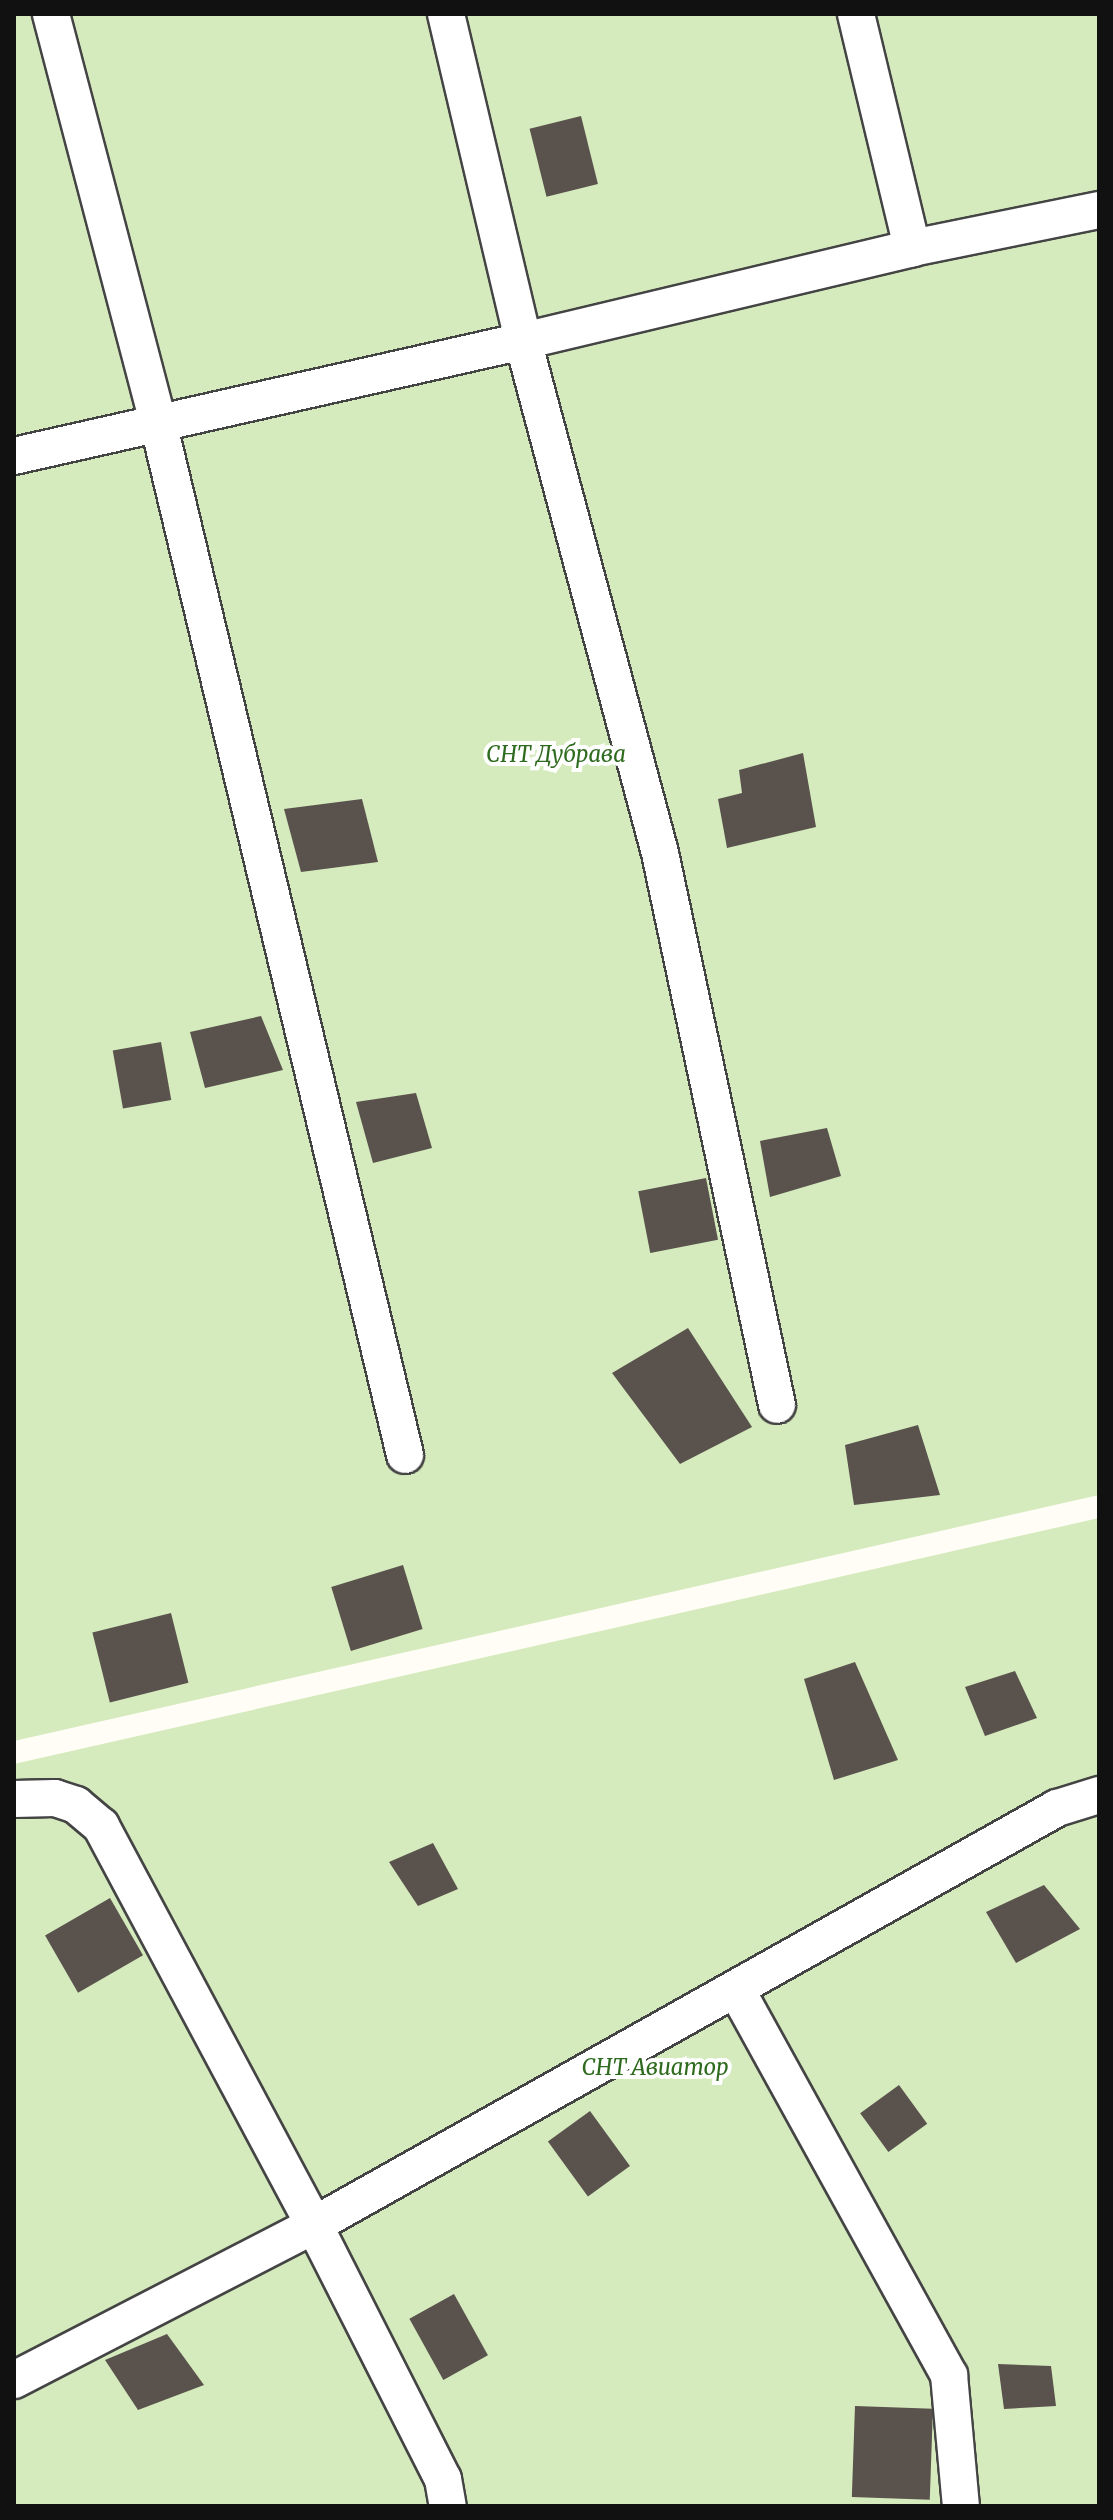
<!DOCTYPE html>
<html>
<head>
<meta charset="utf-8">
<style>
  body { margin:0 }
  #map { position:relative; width:1113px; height:2520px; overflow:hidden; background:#fffdf5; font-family:Merriweather,serif }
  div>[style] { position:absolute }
  .green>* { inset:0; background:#d5ebbd }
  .building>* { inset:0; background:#5a524d; transform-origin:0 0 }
  .roads { filter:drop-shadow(2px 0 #444) drop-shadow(-2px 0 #444) drop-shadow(0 2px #444) drop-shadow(0 -2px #444) }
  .minor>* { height:36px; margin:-18px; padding:0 18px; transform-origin:18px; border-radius:18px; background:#fff }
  span { translate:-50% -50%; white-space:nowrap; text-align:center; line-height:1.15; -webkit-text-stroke:8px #fff; paint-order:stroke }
  .park-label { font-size:22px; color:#2f6b1f; font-style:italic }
  .frame { position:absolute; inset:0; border:16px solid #111; pointer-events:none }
</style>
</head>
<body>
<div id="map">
  <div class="green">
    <i style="clip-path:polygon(14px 14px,1099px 14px,1099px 1495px,14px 1741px)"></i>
    <i style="clip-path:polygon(1099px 1518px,1099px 2506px,14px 2506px,14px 1764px)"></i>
  </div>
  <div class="building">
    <i style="left:581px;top:116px;width:70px;height:53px;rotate:76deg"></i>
    <i style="clip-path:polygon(803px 753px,816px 827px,727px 848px,718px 799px,742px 793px,739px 770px)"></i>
    <i style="clip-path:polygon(362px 799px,378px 862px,301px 872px,284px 809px)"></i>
    <i style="clip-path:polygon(261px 1016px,283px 1070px,205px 1088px,190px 1032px)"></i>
    <i style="left:161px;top:1042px;width:59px;height:49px;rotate:80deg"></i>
    <i style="clip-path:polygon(416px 1093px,432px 1148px,373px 1163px,356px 1102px)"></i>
    <i style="clip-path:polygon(827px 1128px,841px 1176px,770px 1197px,760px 1141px)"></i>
    <i style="left:706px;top:1178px;width:63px;height:69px;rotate:79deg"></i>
    <i style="clip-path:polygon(688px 1328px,752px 1427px,680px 1464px,612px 1373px)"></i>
    <i style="clip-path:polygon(918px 1425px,940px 1495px,854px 1505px,845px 1445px)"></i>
    <i style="left:403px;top:1565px;width:67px;height:75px;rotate:73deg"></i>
    <i style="left:171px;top:1613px;width:72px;height:81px;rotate:76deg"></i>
    <i style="clip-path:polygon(855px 1662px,898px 1760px,834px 1780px,804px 1679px)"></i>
    <i style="clip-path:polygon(1015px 1671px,1037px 1718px,985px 1736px,965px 1687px)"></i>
    <i style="clip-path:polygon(433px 1843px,458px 1889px,418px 1906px,389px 1862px)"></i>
    <i style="clip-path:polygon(1044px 1885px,1080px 1929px,1016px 1963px,986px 1912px)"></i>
    <i style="left:110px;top:1898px;width:66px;height:75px;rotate:60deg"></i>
    <i style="left:899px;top:2085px;width:48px;height:48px;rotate:54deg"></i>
    <i style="left:590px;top:2111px;width:68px;height:52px;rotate:54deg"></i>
    <i style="left:454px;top:2294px;width:70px;height:51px;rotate:61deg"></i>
    <i style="clip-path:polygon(167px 2334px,204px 2385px,138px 2410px,105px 2360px)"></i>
    <i style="clip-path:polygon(998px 2364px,1051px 2366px,1056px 2406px,1004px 2409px)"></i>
    <i style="left:855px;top:2406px;width:78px;height:91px;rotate:2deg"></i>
  </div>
  <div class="roads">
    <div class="minor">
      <i style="left:51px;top:14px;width:422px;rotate:75.3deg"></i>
      <i style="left:158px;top:422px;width:1062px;rotate:76.55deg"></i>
      <i style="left:446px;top:14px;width:336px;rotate:76.7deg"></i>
      <i style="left:523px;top:341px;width:530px;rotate:75.02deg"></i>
      <i style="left:660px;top:853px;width:564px;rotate:78.03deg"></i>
      <i style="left:856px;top:14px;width:241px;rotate:76.5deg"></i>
      <i style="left:14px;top:456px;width:522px;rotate:-12.73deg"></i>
      <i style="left:523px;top:341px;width:400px;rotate:-13.4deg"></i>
      <i style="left:912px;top:248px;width:191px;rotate:-11.5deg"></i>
      <i style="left:14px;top:1799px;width:41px;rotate:-1.4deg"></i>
      <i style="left:55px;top:1798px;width:22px;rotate:18deg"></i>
      <i style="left:76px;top:1805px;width:33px;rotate:40deg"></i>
      <i style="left:101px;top:1826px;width:452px;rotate:61.9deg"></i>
      <i style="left:314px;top:2225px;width:285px;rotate:63.1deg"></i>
      <i style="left:443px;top:2479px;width:27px;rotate:80deg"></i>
      <i style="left:737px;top:1991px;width:439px;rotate:61.1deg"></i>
      <i style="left:949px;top:2375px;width:132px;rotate:84.8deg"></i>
      <i style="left:14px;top:2380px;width:338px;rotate:-27.3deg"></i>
      <i style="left:314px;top:2225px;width:852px;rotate:-29.3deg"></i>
      <i style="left:1057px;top:1808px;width:44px;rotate:-17.2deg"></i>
    </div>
  </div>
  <div class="park-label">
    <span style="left:556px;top:755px">СНТ Дубрава</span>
    <span style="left:655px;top:2068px">СНТ Авиатор</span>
  </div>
  <div class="frame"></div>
</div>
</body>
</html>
